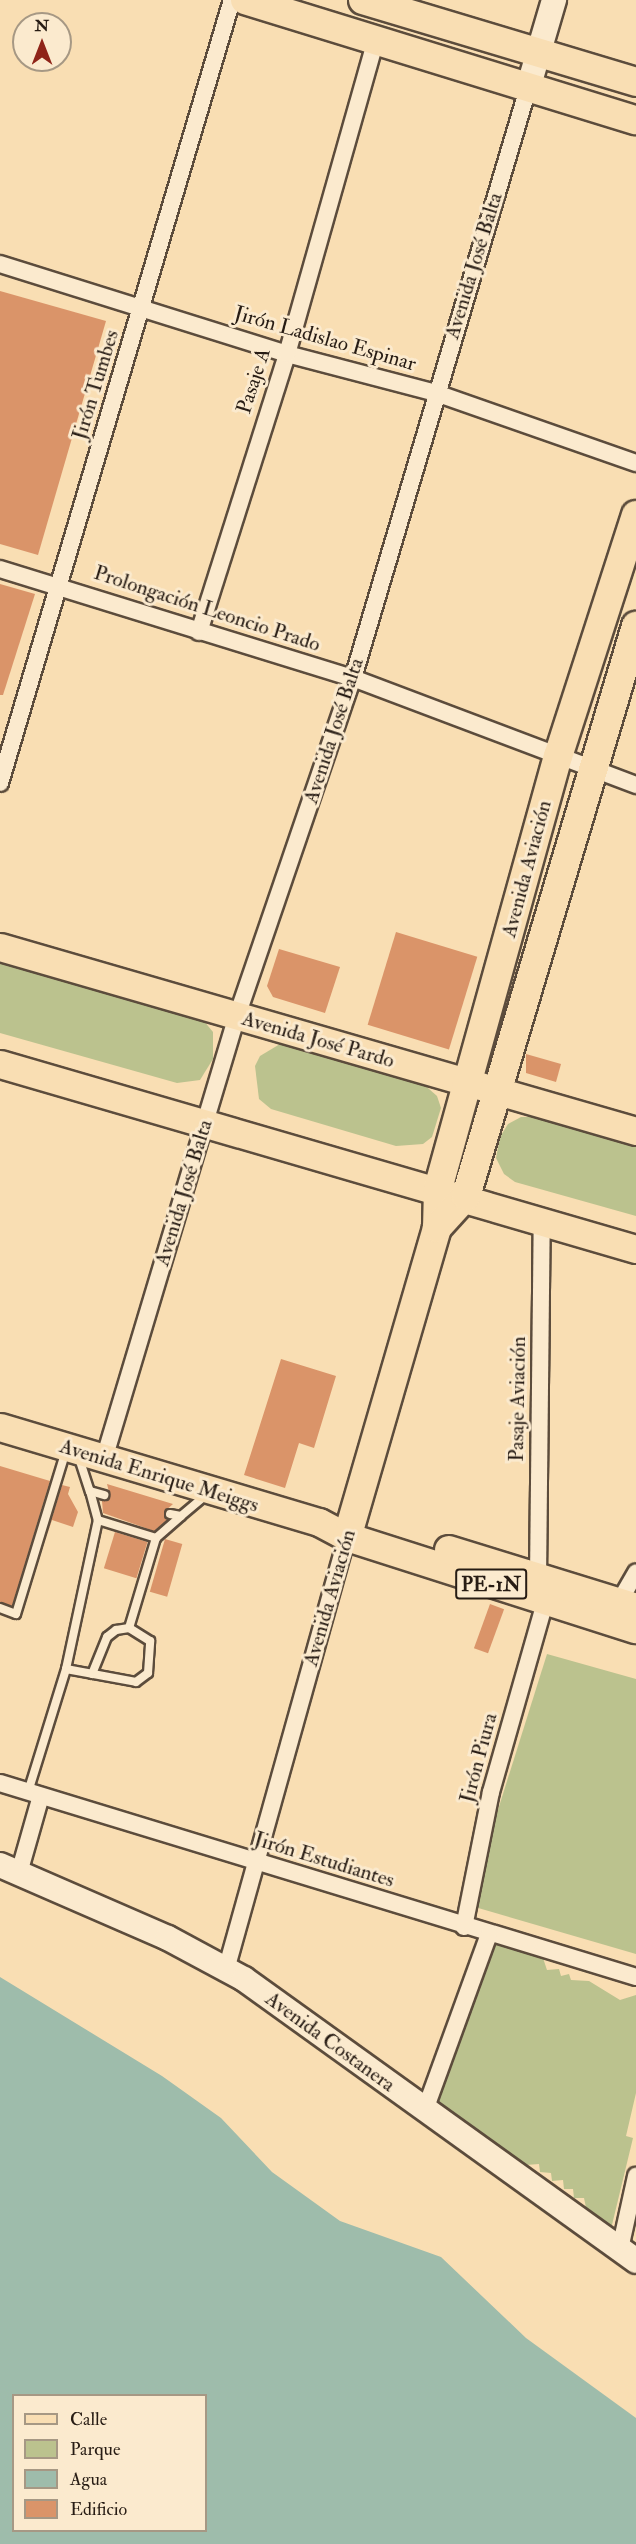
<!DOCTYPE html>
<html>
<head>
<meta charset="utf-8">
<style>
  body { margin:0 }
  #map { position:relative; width:636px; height:2544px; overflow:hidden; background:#f9deb3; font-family:"IM FELL Double Pica",serif }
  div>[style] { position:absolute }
  .green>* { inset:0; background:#bbc28e }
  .water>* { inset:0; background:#9ebcab }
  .building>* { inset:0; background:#da9469; transform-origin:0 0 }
  .roads { filter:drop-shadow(2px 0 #5c4c3c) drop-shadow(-2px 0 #5c4c3c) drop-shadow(0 2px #5c4c3c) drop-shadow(0 -2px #5c4c3c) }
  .service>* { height:8px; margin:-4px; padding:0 4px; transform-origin:4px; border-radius:4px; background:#fbeace }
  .minor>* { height:16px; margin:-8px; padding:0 8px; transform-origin:8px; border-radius:8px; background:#fbeace }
  .secondary>* { height:24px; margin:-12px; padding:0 12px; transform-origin:12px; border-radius:12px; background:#fbeace }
  .primary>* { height:27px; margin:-13.5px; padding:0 13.5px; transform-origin:13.5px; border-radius:13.5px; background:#f9deb3 }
  .trunk>* { height:28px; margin:-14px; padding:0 14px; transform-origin:14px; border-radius:14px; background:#f9deb3 }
  span { translate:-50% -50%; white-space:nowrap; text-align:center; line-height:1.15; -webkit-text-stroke:6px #fbeace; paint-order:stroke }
  .shield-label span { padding:2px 4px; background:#fbeace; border:2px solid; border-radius:4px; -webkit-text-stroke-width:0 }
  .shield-label { font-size:20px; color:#271c14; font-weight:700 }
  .street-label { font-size:21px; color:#271c14 }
  .legend { position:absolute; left:12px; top:2394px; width:195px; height:138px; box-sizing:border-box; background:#fbeace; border:2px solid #a69884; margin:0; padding:8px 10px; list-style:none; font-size:18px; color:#271c14 }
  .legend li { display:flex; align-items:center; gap:12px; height:30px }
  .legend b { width:30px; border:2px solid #a69884 }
  .north { position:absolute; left:12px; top:12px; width:60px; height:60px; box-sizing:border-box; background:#fbeace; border:2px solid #a69884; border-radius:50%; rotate:0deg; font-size:16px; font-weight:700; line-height:24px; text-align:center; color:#271c14 }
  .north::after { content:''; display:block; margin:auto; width:21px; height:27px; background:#8f2418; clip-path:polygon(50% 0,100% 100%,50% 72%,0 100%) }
</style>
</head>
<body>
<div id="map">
  <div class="green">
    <i style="clip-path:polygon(0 958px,199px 1015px,213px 1032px,213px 1059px,200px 1080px,177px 1083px,0 1033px)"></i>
    <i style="clip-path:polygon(280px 1044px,420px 1081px,437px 1096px,441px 1108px,432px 1137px,423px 1144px,396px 1146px,271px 1109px,259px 1099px,255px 1066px,260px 1056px)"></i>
    <i style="clip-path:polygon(521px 1117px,539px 1117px,636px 1145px,636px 1216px,515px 1182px,504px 1174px,496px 1158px,500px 1137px,508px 1124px)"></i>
    <i style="clip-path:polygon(547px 1654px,636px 1679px,636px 1954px,468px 1905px)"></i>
    <i style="clip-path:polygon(497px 1940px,541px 1952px,547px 1970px,559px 1969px,561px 1976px,569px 1974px,571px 1980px,589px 1981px,620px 2000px,636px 1995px,636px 2093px,626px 2136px,633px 2138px,611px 2229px,589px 2222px,584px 2198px,574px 2198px,573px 2189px,564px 2189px,563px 2180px,552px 2181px,551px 2173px,540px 2172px,539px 2164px,512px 2166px,433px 2101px)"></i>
  </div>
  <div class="water">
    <i style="clip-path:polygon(evenodd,0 1977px,162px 2076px,221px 2118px,272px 2172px,340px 2221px,441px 2257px,526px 2338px,636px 2418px,636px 2544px,0 2544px,0 1977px,14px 2396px,206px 2396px,206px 2530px,14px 2530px,14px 2396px)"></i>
  </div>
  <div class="building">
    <i style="clip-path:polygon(0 291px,106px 321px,38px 555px,0 544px)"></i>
    <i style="clip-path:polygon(0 584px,35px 594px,3px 695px,0 695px)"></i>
    <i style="left:396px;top:932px;width:85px;height:97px;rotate:17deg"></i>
    <i style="clip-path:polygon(279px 949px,340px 967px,325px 1013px,273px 997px,267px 986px)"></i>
    <i style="clip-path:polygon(526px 1054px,561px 1064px,556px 1082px,526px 1073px)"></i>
    <i style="clip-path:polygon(281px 1359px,336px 1376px,314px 1448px,299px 1443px,285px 1488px,244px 1475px)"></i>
    <i style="clip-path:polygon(0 1466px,50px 1481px,12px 1606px,0 1602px)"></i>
    <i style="clip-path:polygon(107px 1484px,173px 1504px,164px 1512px,167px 1520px,154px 1531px,103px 1513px,102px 1501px,110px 1496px)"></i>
    <i style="clip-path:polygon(62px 1485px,70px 1487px,68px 1494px,78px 1512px,73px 1527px,52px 1520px,45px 1541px)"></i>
    <i style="left:115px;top:1532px;width:34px;height:38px;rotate:17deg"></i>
    <i style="left:165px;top:1539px;width:18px;height:55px;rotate:16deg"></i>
    <i style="left:490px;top:1604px;width:15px;height:47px;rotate:20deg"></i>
  </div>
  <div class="roads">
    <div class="service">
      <i style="left:78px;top:1455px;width:38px;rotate:72deg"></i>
      <i style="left:90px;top:1491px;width:15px;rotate:16deg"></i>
      <i style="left:90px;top:1491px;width:30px;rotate:75deg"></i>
      <i style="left:98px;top:1520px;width:61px;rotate:17.2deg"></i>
      <i style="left:156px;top:1538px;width:33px;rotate:-41deg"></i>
      <i style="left:170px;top:1514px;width:11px;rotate:10deg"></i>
      <i style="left:181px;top:1516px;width:33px;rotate:-40deg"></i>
      <i style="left:0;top:1608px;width:17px;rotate:21deg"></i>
      <i style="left:16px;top:1614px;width:171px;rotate:-73deg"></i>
      <i style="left:129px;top:1628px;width:94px;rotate:-73.3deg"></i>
      <i style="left:66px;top:1669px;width:71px;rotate:10.5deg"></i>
      <i style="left:136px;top:1682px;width:15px;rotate:-37deg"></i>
      <i style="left:148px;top:1673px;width:32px;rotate:-86deg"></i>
      <i style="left:150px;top:1641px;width:25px;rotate:-148deg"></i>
      <i style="left:129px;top:1628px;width:13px;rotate:171deg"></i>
      <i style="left:116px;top:1630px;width:11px;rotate:142deg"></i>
      <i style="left:107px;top:1637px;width:40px;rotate:112deg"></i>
      <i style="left:28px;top:1792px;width:129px;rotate:-72.8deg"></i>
      <i style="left:66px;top:1669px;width:152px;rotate:-77.9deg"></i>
    </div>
    <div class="minor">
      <i style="left:0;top:264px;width:301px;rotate:17.4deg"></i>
      <i style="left:287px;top:354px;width:154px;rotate:14.7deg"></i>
      <i style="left:436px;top:393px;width:212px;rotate:19.3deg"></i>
      <i style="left:0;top:569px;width:369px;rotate:17.2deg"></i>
      <i style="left:353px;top:678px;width:303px;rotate:20.7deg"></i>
      <i style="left:199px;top:632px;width:292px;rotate:-72.4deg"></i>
      <i style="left:287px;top:354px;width:327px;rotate:-74.2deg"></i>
      <i style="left:0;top:783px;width:817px;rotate:-73.5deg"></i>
      <i style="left:104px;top:1459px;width:463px;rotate:-73.3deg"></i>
      <i style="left:237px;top:1016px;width:357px;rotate:-71.1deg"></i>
      <i style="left:353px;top:678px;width:619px;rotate:-73.47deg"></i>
      <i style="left:538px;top:1578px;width:357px;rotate:-89.4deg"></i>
      <i style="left:619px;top:1602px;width:34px;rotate:-60deg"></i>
      <i style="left:0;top:1783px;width:665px;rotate:16.96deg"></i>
      <i style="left:19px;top:1873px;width:80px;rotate:-74.1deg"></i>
      <i style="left:464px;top:1927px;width:138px;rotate:-78.7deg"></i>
      <i style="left:491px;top:1792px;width:198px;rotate:-74.1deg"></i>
      <i style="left:226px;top:1970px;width:450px;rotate:-74.4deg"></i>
      <i style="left:425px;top:2110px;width:187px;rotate:-70deg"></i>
      <i style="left:620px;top:2249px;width:75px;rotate:-77.6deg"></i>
    </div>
    <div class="secondary">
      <i style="left:529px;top:85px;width:89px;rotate:-73.6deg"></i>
      <i style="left:0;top:1865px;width:183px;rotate:23.5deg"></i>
      <i style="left:168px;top:1938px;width:86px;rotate:28.3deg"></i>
      <i style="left:244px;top:1979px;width:483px;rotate:35.7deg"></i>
    </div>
    <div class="primary">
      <i style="left:0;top:947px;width:662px;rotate:16.14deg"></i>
      <i style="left:0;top:1064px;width:662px;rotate:16.22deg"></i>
      <i style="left:0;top:1427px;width:333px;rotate:16.6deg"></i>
      <i style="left:319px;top:1522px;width:32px;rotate:28deg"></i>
    </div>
    <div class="trunk">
      <i style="left:245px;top:0;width:409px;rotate:17.1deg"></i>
      <i style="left:363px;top:0;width:285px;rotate:16.7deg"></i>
      <i style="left:636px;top:515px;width:253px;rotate:107.9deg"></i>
      <i style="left:558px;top:756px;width:448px;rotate:105.5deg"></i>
      <i style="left:438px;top:1188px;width:40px;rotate:91.4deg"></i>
      <i style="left:437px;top:1228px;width:322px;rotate:106.2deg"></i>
      <i style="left:347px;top:1537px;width:303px;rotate:17.7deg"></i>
      <i style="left:437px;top:1228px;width:43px;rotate:-47.8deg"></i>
      <i style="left:466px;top:1196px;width:595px;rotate:-73.39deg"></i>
      <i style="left:449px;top:1550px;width:196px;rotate:17.2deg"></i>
    </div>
  </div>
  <div class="shield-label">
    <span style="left:491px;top:1584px">PE-1N</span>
  </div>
  <div class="street-label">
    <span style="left:474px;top:266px;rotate:-73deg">Avenida José Balta</span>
    <span style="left:325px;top:339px;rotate:16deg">Jirón Ladislao Espinar</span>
    <span style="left:254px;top:381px;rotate:-72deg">Pasaje A</span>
    <span style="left:96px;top:385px;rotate:-73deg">Jirón Tumbes</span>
    <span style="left:207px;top:609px;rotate:18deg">Prolongación Leoncio Prado</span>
    <span style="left:334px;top:731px;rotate:-72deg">Avenida José Balta</span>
    <span style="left:527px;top:869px;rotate:-75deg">Avenida Aviación</span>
    <span style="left:318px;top:1040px;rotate:16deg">Avenida José Pardo</span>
    <span style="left:184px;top:1193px;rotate:-73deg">Avenida José Balta</span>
    <span style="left:518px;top:1399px;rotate:-89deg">Pasaje Aviación</span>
    <span style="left:159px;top:1476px;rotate:17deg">Avenida Enrique Meiggs</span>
    <span style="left:330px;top:1598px;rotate:-74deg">Avenida Aviación</span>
    <span style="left:479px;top:1758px;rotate:-75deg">Jirón Piura</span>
    <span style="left:324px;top:1860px;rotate:17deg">Jirón Estudiantes</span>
    <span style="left:330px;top:2042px;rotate:36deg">Avenida Costanera</span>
  </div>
  <ul class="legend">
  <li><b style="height:8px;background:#f9deb3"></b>Calle</li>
  <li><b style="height:16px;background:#bbc28e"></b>Parque</li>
  <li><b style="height:16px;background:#9ebcab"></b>Agua</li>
  <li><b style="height:16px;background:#da9469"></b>Edificio</li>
  </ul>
  <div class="north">N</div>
</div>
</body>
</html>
